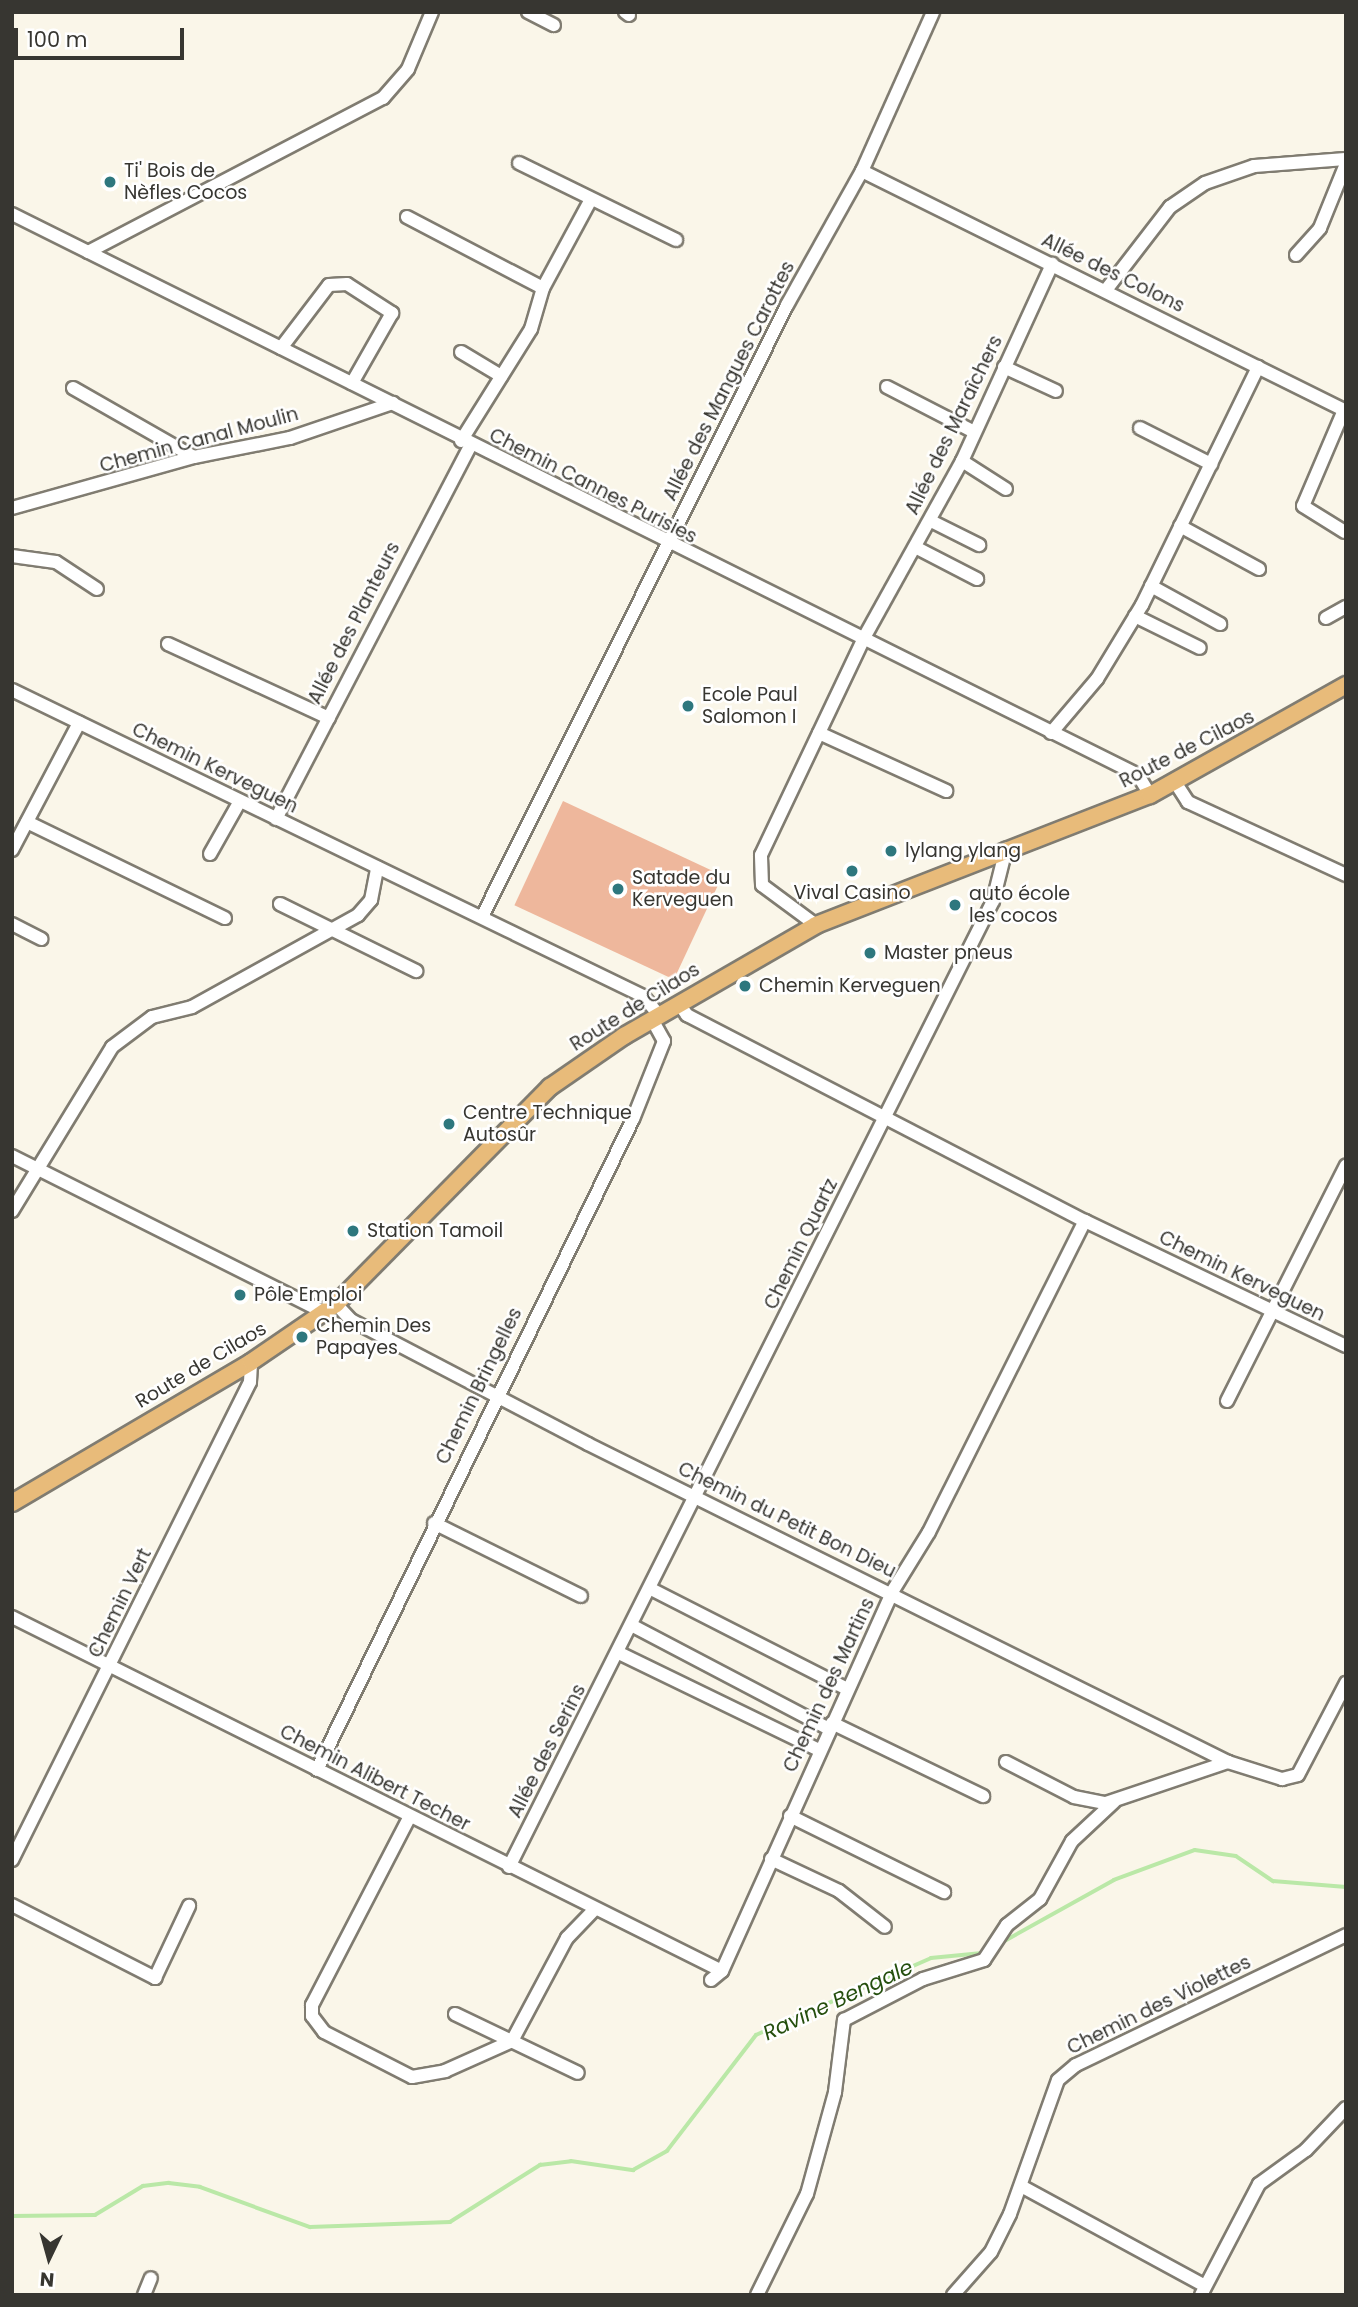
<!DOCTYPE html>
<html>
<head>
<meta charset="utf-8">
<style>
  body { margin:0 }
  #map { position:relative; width:1358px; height:2307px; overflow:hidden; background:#faf6e9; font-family:Poppins,sans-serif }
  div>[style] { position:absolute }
  .green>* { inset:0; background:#eeb79c; transform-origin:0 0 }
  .stream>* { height:3.5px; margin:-1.75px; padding:0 1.75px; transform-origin:1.75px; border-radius:1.75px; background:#bae8a7 }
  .roads { filter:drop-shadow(2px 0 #807c71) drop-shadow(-2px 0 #807c71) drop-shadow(0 2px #807c71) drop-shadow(0 -2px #807c71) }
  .minor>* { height:12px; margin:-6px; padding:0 6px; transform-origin:6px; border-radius:6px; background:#fff }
  .major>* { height:16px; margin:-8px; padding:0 8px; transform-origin:8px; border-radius:8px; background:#e8bb7a }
  .dots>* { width:19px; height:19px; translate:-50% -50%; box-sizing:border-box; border:4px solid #fff; border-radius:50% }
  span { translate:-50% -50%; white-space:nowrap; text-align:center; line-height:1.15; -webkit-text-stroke:5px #fff; paint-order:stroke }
  .poi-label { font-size:19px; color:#373631 }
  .left { translate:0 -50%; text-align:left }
  .street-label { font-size:19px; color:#373631 }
  .water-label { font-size:21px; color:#254f0e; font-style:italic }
  .frame { position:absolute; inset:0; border:14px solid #373631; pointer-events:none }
  .north { position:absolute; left:14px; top:2223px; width:70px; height:70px; -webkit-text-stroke:5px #fff; paint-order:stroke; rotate:185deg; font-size:19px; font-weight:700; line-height:28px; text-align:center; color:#373631 }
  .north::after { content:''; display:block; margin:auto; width:24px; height:32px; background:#373631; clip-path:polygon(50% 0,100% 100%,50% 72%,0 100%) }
  .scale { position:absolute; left:14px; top:28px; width:170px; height:32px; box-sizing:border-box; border:4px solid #373631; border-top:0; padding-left:9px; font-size:21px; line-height:24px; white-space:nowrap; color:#373631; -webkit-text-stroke:5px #fff; paint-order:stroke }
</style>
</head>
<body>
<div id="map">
  <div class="green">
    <i style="left:563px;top:801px;width:176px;height:115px;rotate:25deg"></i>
  </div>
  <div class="stream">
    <i style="left:1001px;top:1943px;width:129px;rotate:-29.1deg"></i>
    <i style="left:1114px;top:1880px;width:86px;rotate:-20.3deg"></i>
    <i style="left:1195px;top:1850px;width:41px;rotate:8.3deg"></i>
    <i style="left:1236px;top:1856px;width:45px;rotate:34deg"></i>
    <i style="left:1273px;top:1881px;width:73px;rotate:4.7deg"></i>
    <i style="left:12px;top:2216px;width:83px;rotate:-0.7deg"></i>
    <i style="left:95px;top:2215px;width:56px;rotate:-31.1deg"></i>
    <i style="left:143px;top:2186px;width:26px;rotate:-7deg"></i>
    <i style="left:169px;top:2183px;width:31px;rotate:7deg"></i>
    <i style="left:200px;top:2187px;width:117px;rotate:20deg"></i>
    <i style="left:310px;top:2227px;width:140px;rotate:-2deg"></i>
    <i style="left:450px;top:2222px;width:107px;rotate:-32.3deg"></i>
    <i style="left:540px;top:2165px;width:31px;rotate:-7deg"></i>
    <i style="left:571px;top:2161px;width:63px;rotate:8.3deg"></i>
    <i style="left:633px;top:2170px;width:39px;rotate:-29deg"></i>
    <i style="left:667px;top:2151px;width:146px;rotate:-52.5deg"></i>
    <i style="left:756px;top:2035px;width:191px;rotate:-23.7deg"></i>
    <i style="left:931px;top:1958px;width:51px;rotate:-5.6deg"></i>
  </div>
  <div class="roads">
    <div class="minor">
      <i style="left:528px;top:12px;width:29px;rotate:27deg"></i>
      <i style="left:625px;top:12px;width:5px;rotate:37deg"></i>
      <i style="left:519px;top:163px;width:175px;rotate:26.1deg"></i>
      <i style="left:862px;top:171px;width:540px;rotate:26.38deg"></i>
      <i style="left:12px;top:214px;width:1258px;rotate:26.48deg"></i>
      <i style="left:1138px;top:775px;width:23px;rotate:59deg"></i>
      <i style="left:407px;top:217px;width:153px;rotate:27.6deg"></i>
      <i style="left:88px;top:252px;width:333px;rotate:-27.6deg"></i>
      <i style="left:383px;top:98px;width:38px;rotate:-49deg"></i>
      <i style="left:408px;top:69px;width:62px;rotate:-67.2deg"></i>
      <i style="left:1296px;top:255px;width:36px;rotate:-48deg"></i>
      <i style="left:1320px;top:228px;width:69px;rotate:-67.9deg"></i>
      <i style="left:1106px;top:290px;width:105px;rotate:-52.4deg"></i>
      <i style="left:1170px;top:207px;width:42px;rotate:-34.4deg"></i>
      <i style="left:1205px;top:183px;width:52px;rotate:-19.1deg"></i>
      <i style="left:1254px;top:166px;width:92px;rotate:-4.4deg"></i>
      <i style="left:281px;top:348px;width:79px;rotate:-52.7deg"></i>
      <i style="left:329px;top:285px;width:18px;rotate:-3deg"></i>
      <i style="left:347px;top:284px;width:54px;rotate:32.8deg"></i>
      <i style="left:392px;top:313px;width:81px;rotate:119.7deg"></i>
      <i style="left:461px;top:352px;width:47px;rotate:31deg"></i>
      <i style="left:1004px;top:367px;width:57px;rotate:24.8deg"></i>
      <i style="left:887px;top:387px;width:98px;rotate:27.3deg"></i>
      <i style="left:73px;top:388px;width:139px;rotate:29.7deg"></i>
      <i style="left:1344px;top:410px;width:104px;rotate:113.1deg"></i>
      <i style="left:1303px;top:506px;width:49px;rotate:31.8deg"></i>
      <i style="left:1140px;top:428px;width:80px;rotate:26.9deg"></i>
      <i style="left:461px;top:441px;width:132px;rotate:-58deg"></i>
      <i style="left:531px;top:329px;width:43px;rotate:-73.7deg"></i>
      <i style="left:543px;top:288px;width:99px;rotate:-61.6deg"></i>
      <i style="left:962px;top:461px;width:52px;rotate:32.5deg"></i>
      <i style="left:12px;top:508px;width:189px;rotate:-15.7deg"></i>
      <i style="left:194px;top:457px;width:98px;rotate:-11.2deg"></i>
      <i style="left:290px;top:438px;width:109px;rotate:-18.8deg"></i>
      <i style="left:931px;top:521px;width:54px;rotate:26.6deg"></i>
      <i style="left:1180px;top:526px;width:90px;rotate:28.6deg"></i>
      <i style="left:915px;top:547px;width:70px;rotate:27.3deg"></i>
      <i style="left:12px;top:556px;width:44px;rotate:7.8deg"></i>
      <i style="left:56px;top:562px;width:49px;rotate:33.4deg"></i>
      <i style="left:1151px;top:586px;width:79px;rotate:28.8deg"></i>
      <i style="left:1135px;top:616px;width:72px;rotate:26.2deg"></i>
      <i style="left:1326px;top:618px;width:23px;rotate:-29deg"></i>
      <i style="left:168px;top:644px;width:177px;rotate:24.7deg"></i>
      <i style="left:12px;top:690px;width:701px;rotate:25.87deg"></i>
      <i style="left:643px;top:996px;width:25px;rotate:50deg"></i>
      <i style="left:819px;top:733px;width:140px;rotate:24.5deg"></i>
      <i style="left:1051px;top:733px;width:71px;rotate:-49.6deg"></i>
      <i style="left:1097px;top:679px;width:87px;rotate:-58.7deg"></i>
      <i style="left:1142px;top:605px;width:265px;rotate:-64deg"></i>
      <i style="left:1175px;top:782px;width:24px;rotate:57deg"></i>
      <i style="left:1188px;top:802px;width:174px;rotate:24.8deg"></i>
      <i style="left:276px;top:819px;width:420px;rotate:-62.5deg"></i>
      <i style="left:27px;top:822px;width:220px;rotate:25.9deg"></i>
      <i style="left:12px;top:850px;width:144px;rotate:-62.2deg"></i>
      <i style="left:210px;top:854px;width:61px;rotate:-60.5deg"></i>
      <i style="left:280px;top:904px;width:152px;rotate:26.2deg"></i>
      <i style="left:482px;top:917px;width:684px;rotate:-63.51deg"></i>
      <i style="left:787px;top:305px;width:154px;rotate:-60.8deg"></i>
      <i style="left:862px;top:171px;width:174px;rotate:-65.9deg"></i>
      <i style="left:12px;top:924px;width:33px;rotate:27deg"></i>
      <i style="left:816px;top:925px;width:67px;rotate:-143.5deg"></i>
      <i style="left:762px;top:885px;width:30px;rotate:-92deg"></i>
      <i style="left:761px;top:855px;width:242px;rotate:-64.6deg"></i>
      <i style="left:865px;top:636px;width:200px;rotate:-61deg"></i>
      <i style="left:962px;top:461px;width:217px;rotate:-65.4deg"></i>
      <i style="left:679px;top:1004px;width:14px;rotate:54deg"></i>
      <i style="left:687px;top:1015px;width:448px;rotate:27.4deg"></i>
      <i style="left:1085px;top:1221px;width:289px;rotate:25.6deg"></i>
      <i style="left:12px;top:1156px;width:349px;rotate:26.6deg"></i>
      <i style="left:12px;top:1211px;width:192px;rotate:-58.6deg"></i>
      <i style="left:112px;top:1047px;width:50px;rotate:-36.9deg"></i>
      <i style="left:152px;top:1017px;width:41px;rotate:-14deg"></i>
      <i style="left:192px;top:1007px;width:190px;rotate:-29deg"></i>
      <i style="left:358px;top:915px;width:20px;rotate:-49deg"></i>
      <i style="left:371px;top:900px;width:33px;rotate:-79deg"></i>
      <i style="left:336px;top:1304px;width:22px;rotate:47deg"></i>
      <i style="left:351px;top:1320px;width:267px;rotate:27.6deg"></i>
      <i style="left:588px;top:1444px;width:715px;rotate:26.42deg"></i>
      <i style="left:1228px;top:1762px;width:57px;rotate:17.5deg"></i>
      <i style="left:1282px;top:1779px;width:16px;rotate:-14deg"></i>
      <i style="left:1298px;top:1775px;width:104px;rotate:-62.4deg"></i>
      <i style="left:1227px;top:1401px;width:264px;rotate:-63.2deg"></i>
      <i style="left:434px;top:1523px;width:164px;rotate:26.4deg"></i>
      <i style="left:651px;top:1589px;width:220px;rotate:27deg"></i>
      <i style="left:12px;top:1617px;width:793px;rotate:26.5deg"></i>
      <i style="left:633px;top:1626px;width:221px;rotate:27.7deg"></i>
      <i style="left:619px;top:1653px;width:222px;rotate:25.9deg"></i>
      <i style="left:832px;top:1723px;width:168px;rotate:25.8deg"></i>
      <i style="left:1006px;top:1762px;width:76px;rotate:27.2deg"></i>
      <i style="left:1074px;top:1797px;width:33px;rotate:11deg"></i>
      <i style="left:1106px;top:1803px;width:129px;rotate:-18.6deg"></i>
      <i style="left:317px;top:1770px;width:724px;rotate:-64.11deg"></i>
      <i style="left:633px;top:1119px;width:84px;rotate:-68.3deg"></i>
      <i style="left:664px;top:1041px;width:25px;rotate:-119deg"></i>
      <i style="left:790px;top:1816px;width:172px;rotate:26.3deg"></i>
      <i style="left:409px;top:1818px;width:211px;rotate:117.4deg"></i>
      <i style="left:312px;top:2005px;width:11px;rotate:90deg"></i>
      <i style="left:312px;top:2016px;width:20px;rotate:53deg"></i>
      <i style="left:324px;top:2032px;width:99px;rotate:27.1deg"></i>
      <i style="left:412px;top:2077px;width:34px;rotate:-10deg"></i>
      <i style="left:445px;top:2071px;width:73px;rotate:-24.1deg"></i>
      <i style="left:512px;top:2041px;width:117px;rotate:-61.9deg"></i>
      <i style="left:567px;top:1938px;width:39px;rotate:-46deg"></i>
      <i style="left:771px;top:1859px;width:75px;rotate:25.2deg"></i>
      <i style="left:839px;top:1891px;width:58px;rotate:38deg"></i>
      <i style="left:12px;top:1860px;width:534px;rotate:-63.53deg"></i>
      <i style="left:250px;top:1382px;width:20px;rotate:-87deg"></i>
      <i style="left:509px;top:1867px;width:1080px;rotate:-63.39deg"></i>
      <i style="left:993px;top:901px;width:54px;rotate:-76deg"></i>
      <i style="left:12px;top:1905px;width:161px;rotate:27deg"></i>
      <i style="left:155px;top:1978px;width:80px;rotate:-64.7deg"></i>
      <i style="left:711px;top:1980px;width:14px;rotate:-39deg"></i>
      <i style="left:722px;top:1971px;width:415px;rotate:-65.8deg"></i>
      <i style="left:892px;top:1592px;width:70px;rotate:-58.3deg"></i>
      <i style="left:929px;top:1532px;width:348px;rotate:-63.4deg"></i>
      <i style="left:455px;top:2014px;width:136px;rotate:25.6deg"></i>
      <i style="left:1021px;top:2186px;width:209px;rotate:28.5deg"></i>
      <i style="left:144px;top:2295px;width:18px;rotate:-68deg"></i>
      <i style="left:757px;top:2295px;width:113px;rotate:-63.7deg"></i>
      <i style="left:807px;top:2194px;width:106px;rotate:-74.6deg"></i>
      <i style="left:835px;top:2092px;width:73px;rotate:-82.9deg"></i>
      <i style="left:844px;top:2020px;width:89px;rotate:-27.4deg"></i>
      <i style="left:923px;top:1979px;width:64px;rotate:-17.3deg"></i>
      <i style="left:984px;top:1960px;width:42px;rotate:-56.7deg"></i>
      <i style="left:1007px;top:1925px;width:42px;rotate:-38.2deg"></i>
      <i style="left:1040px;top:1899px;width:66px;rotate:-61.1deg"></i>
      <i style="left:1072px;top:1841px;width:57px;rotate:-42.9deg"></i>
      <i style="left:953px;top:2295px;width:57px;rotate:-48.5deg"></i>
      <i style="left:991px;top:2252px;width:42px;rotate:-63.4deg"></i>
      <i style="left:1010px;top:2214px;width:142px;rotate:-70.3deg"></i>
      <i style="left:1058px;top:2080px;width:23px;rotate:-40deg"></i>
      <i style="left:1076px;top:2065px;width:300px;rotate:-25.7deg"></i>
      <i style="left:1201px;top:2295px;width:125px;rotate:-62.4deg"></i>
      <i style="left:1259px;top:2184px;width:58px;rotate:-35.9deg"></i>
      <i style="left:1306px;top:2150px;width:58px;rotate:-46.4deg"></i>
    </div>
    <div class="major">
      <i style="left:12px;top:1503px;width:277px;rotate:-30.5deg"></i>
      <i style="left:251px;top:1362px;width:103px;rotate:-34.3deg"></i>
      <i style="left:336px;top:1304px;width:305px;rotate:-45.4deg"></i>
      <i style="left:550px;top:1087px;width:90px;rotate:-34.6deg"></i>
      <i style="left:624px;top:1036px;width:222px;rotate:-30deg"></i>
      <i style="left:816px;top:925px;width:358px;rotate:-21.3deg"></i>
      <i style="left:1150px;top:795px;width:225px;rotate:-29.3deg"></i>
    </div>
  </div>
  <div class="dots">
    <i style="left:110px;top:182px;background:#2e777e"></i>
    <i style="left:688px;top:706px;background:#2e777e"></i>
    <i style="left:891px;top:851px;background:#2e777e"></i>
    <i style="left:852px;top:871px;background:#2e777e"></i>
    <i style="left:618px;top:889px;background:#2e777e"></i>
    <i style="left:955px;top:905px;background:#2e777e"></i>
    <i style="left:870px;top:953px;background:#2e777e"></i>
    <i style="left:745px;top:986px;background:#2e777e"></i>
    <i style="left:449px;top:1124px;background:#2e777e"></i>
    <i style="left:353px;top:1231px;background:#2e777e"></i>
    <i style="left:240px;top:1295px;background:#2e777e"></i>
    <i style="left:302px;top:1337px;background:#2e777e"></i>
  </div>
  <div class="poi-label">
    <span class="left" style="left:124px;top:182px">Ti' Bois de<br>Nèfles Cocos</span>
    <span class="left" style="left:702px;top:706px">Ecole Paul<br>Salomon I</span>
    <span class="left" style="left:905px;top:851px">lylang ylang</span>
    <span class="left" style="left:632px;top:889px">Satade du<br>Kerveguen</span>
    <span style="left:852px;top:893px">Vival Casino</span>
    <span class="left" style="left:969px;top:905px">auto école<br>les cocos</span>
    <span class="left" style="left:884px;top:953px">Master pneus</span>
    <span class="left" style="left:759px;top:986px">Chemin Kerveguen</span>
    <span class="left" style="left:463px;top:1124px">Centre Technique<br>Autosûr</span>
    <span class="left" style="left:367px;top:1231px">Station Tamoil</span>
    <span class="left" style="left:254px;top:1295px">Pôle Emploi</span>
    <span class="left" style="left:316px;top:1337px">Chemin Des<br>Papayes</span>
  </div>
  <div class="street-label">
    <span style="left:1113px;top:273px;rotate:26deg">Allée des Colons</span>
    <span style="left:729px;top:381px;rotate:-63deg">Allée des Mangues Carottes</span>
    <span style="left:954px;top:425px;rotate:-64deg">Allée des Maraîchers</span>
    <span style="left:199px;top:440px;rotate:-15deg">Chemin Canal Moulin</span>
    <span style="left:593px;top:486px;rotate:27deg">Chemin Cannes Purisies</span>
    <span style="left:354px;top:623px;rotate:-63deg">Allée des Planteurs</span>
    <span style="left:1187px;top:749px;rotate:-27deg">Route de Cilaos</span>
    <span style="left:215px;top:768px;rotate:26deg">Chemin Kerveguen</span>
    <span style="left:635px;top:1007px;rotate:-32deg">Route de Cilaos</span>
    <span style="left:801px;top:1244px;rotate:-64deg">Chemin Quartz</span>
    <span style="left:1242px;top:1276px;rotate:26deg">Chemin Kerveguen</span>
    <span style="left:201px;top:1365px;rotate:-31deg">Route de Cilaos</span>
    <span style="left:479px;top:1386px;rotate:-64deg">Chemin Bringelles</span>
    <span style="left:787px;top:1520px;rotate:26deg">Chemin du Petit Bon Dieu</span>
    <span style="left:120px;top:1603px;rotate:-64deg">Chemin Vert</span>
    <span style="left:829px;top:1685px;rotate:-65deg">Chemin des Martins</span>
    <span style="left:547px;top:1751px;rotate:-63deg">Allée des Serins</span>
    <span style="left:375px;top:1778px;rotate:27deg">Chemin Alibert Techer</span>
    <span style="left:1159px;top:2005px;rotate:-26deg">Chemin des Violettes</span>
  </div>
  <div class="water-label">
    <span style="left:838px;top:2000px;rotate:-25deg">Ravine Bengale</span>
  </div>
  <div class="frame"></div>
  <div class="north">N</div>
  <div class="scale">100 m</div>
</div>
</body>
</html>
